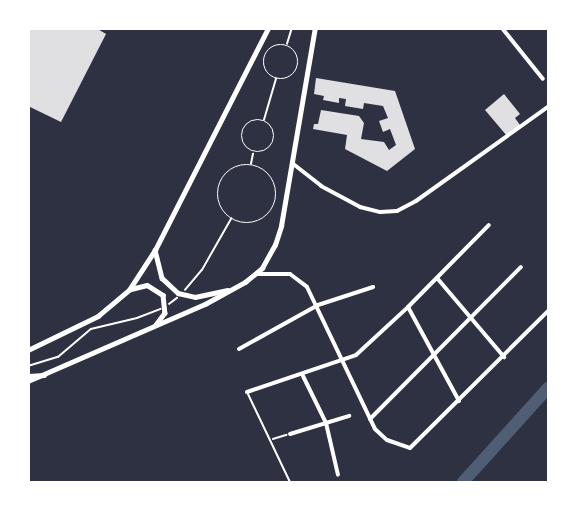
<!DOCTYPE html>
<html>
<head>
<meta charset="utf-8">
<style>
  body { margin:0 }
  #map { position:relative; width:577px; height:511px; overflow:hidden; background:#2d3142; font-family:Ubuntu,sans-serif }
  div>[style] { position:absolute }
  .river>* { height:12px; margin:-6px; padding:0 6px; transform-origin:6px; border-radius:6px; background:#4f5d75 }
  .building>* { inset:0; background:#e0e0e3 }
  .path>* { height:1.5px; margin:-0.75px; padding:0 0.75px; transform-origin:0.75px; border-radius:0.75px; background:#fff }
  .path>.ring { margin:-0.75px; padding:0; box-sizing:content-box; background:none; border:1.5px solid #fff; border-radius:50% }
  .service>* { height:2px; margin:-1px; padding:0 1px; transform-origin:1px; border-radius:1px; background:#fff }
  .minor>* { height:4px; margin:-2px; padding:0 2px; transform-origin:2px; border-radius:2px; background:#fff }
  .tertiary>* { height:4.5px; margin:-2.25px; padding:0 2.25px; transform-origin:2.25px; border-radius:2.25px; background:#fff }
  .secondary>* { height:5px; margin:-2.5px; padding:0 2.5px; transform-origin:2.5px; border-radius:2.5px; background:#fff }
  span { translate:-50% -50%; white-space:nowrap; text-align:center; line-height:1.15; -webkit-text-stroke:4.5px #fff; paint-order:stroke }
  .frame { position:absolute; inset:0; border:30px solid #fff; pointer-events:none }
</style>
</head>
<body>
<div id="map">
  <div class="river">
    <i style="left:463px;top:482px;width:127px;rotate:-47.9deg"></i>
  </div>
  <div class="building">
    <i style="clip-path:polygon(28px 28px,96px 28px,106px 34px,61px 122px,28px 106px)"></i>
    <i style="clip-path:polygon(316px 78px,395px 91px,415px 149px,387px 171px,345px 149px,347px 135px,313px 129px,314px 124px,318px 124px,321px 110px,359px 116px,364px 123px,361px 139px,384px 142px,389px 150px,396px 145px,390px 129px,383px 132px,379px 121px,388px 118px,383px 106px,364px 103px,363px 109px,345px 106px,346px 99px,339px 98px,339px 103px,323px 100px,324px 96px,314px 94px)"></i>
    <i style="clip-path:polygon(504px 94px,520px 114px,515px 118px,520px 125px,507px 136px,485px 110px)"></i>
  </div>
  <div class="path">
    <i style="left:287px;top:44px;width:17px;rotate:-73deg"></i>
    <i class="ring" style="left:264px;top:45px;width:32.5px;height:32.5px"></i>
    <i class="ring" style="left:242px;top:120px;width:30.5px;height:30.5px"></i>
    <i style="left:264px;top:120px;width:43px;rotate:-73.7deg"></i>
    <i style="left:251px;top:164px;width:10px;rotate:-79deg"></i>
    <i class="ring" style="left:218px;top:165px;width:56.5px;height:56.5px"></i>
    <i style="left:185px;top:290px;width:26px;rotate:-50deg"></i>
    <i style="left:202px;top:270px;width:59px;rotate:-60.4deg"></i>
    <i style="left:169px;top:304px;width:10px;rotate:-37deg"></i>
    <i style="left:28px;top:366px;width:31px;rotate:-17deg"></i>
    <i style="left:58px;top:357px;width:43px;rotate:-40.3deg"></i>
    <i style="left:91px;top:329px;width:47px;rotate:-13.4deg"></i>
    <i style="left:137px;top:318px;width:25px;rotate:-21deg"></i>
    <i style="left:273px;top:439px;width:14px;rotate:-17deg"></i>
  </div>
  <div class="service">
    <i style="left:247px;top:392px;width:100px;rotate:64.5deg"></i>
  </div>
  <div class="minor">
    <i style="left:502px;top:28px;width:65px;rotate:51.2deg"></i>
    <i style="left:292px;top:163px;width:37px;rotate:38deg"></i>
    <i style="left:321px;top:186px;width:44px;rotate:28.3deg"></i>
    <i style="left:360px;top:207px;width:21px;rotate:14deg"></i>
    <i style="left:380px;top:212px;width:17px;rotate:-3deg"></i>
    <i style="left:397px;top:211px;width:21px;rotate:-28deg"></i>
    <i style="left:416px;top:201px;width:162px;rotate:-35.5deg"></i>
    <i style="left:256px;top:274px;width:34px"></i>
    <i style="left:290px;top:274px;width:21px;rotate:37deg"></i>
    <i style="left:307px;top:287px;width:157px;rotate:64.4deg"></i>
    <i style="left:375px;top:429px;width:16px;rotate:43deg"></i>
    <i style="left:387px;top:440px;width:24px;rotate:19deg"></i>
    <i style="left:410px;top:448px;width:194px;rotate:-44.8deg"></i>
    <i style="left:437px;top:278px;width:104px;rotate:49.7deg"></i>
    <i style="left:408px;top:307px;width:107px;rotate:61.5deg"></i>
    <i style="left:239px;top:349px;width:90px;rotate:-29.1deg"></i>
    <i style="left:318px;top:305px;width:58px;rotate:-18.1deg"></i>
    <i style="left:303px;top:376px;width:52px;rotate:63.9deg"></i>
    <i style="left:326px;top:423px;width:53px;rotate:77deg"></i>
    <i style="left:247px;top:392px;width:115px;rotate:-18.7deg"></i>
    <i style="left:356px;top:355px;width:71px;rotate:-42.7deg"></i>
    <i style="left:408px;top:307px;width:115px;rotate:-45.4deg"></i>
    <i style="left:370px;top:419px;width:214px;rotate:-45.2deg"></i>
    <i style="left:290px;top:434px;width:62px;rotate:-17deg"></i>
  </div>
  <div class="tertiary">
    <i style="left:155px;top:250px;width:29px;rotate:76deg"></i>
    <i style="left:162px;top:278px;width:22px;rotate:43deg"></i>
    <i style="left:178px;top:293px;width:17px;rotate:13deg"></i>
    <i style="left:195px;top:297px;width:33px;rotate:-12deg"></i>
    <i style="left:131px;top:289px;width:16px;rotate:-14deg"></i>
    <i style="left:147px;top:285px;width:19px;rotate:32deg"></i>
    <i style="left:163px;top:295px;width:18px;rotate:84deg"></i>
    <i style="left:165px;top:313px;width:15px;rotate:127deg"></i>
    <i style="left:28px;top:350px;width:78px;rotate:-25.9deg"></i>
    <i style="left:98px;top:316px;width:40px;rotate:-40deg"></i>
    <i style="left:129px;top:290px;width:48px;rotate:-57deg"></i>
    <i style="left:155px;top:250px;width:249px;rotate:-63deg"></i>
    <i style="left:28px;top:381px;width:193px;rotate:-23.5deg"></i>
    <i style="left:205px;top:304px;width:46px;rotate:-28.8deg"></i>
    <i style="left:245px;top:282px;width:22px;rotate:-39deg"></i>
    <i style="left:262px;top:268px;width:26px;rotate:-61deg"></i>
    <i style="left:275px;top:245px;width:20px;rotate:-72deg"></i>
    <i style="left:281px;top:226px;width:201px;rotate:-80.3deg"></i>
  </div>
  <div class="secondary">
    <i style="left:28px;top:376px;width:16px;rotate:-4deg"></i>
  </div>
  <div class="frame"></div>
</div>
</body>
</html>
